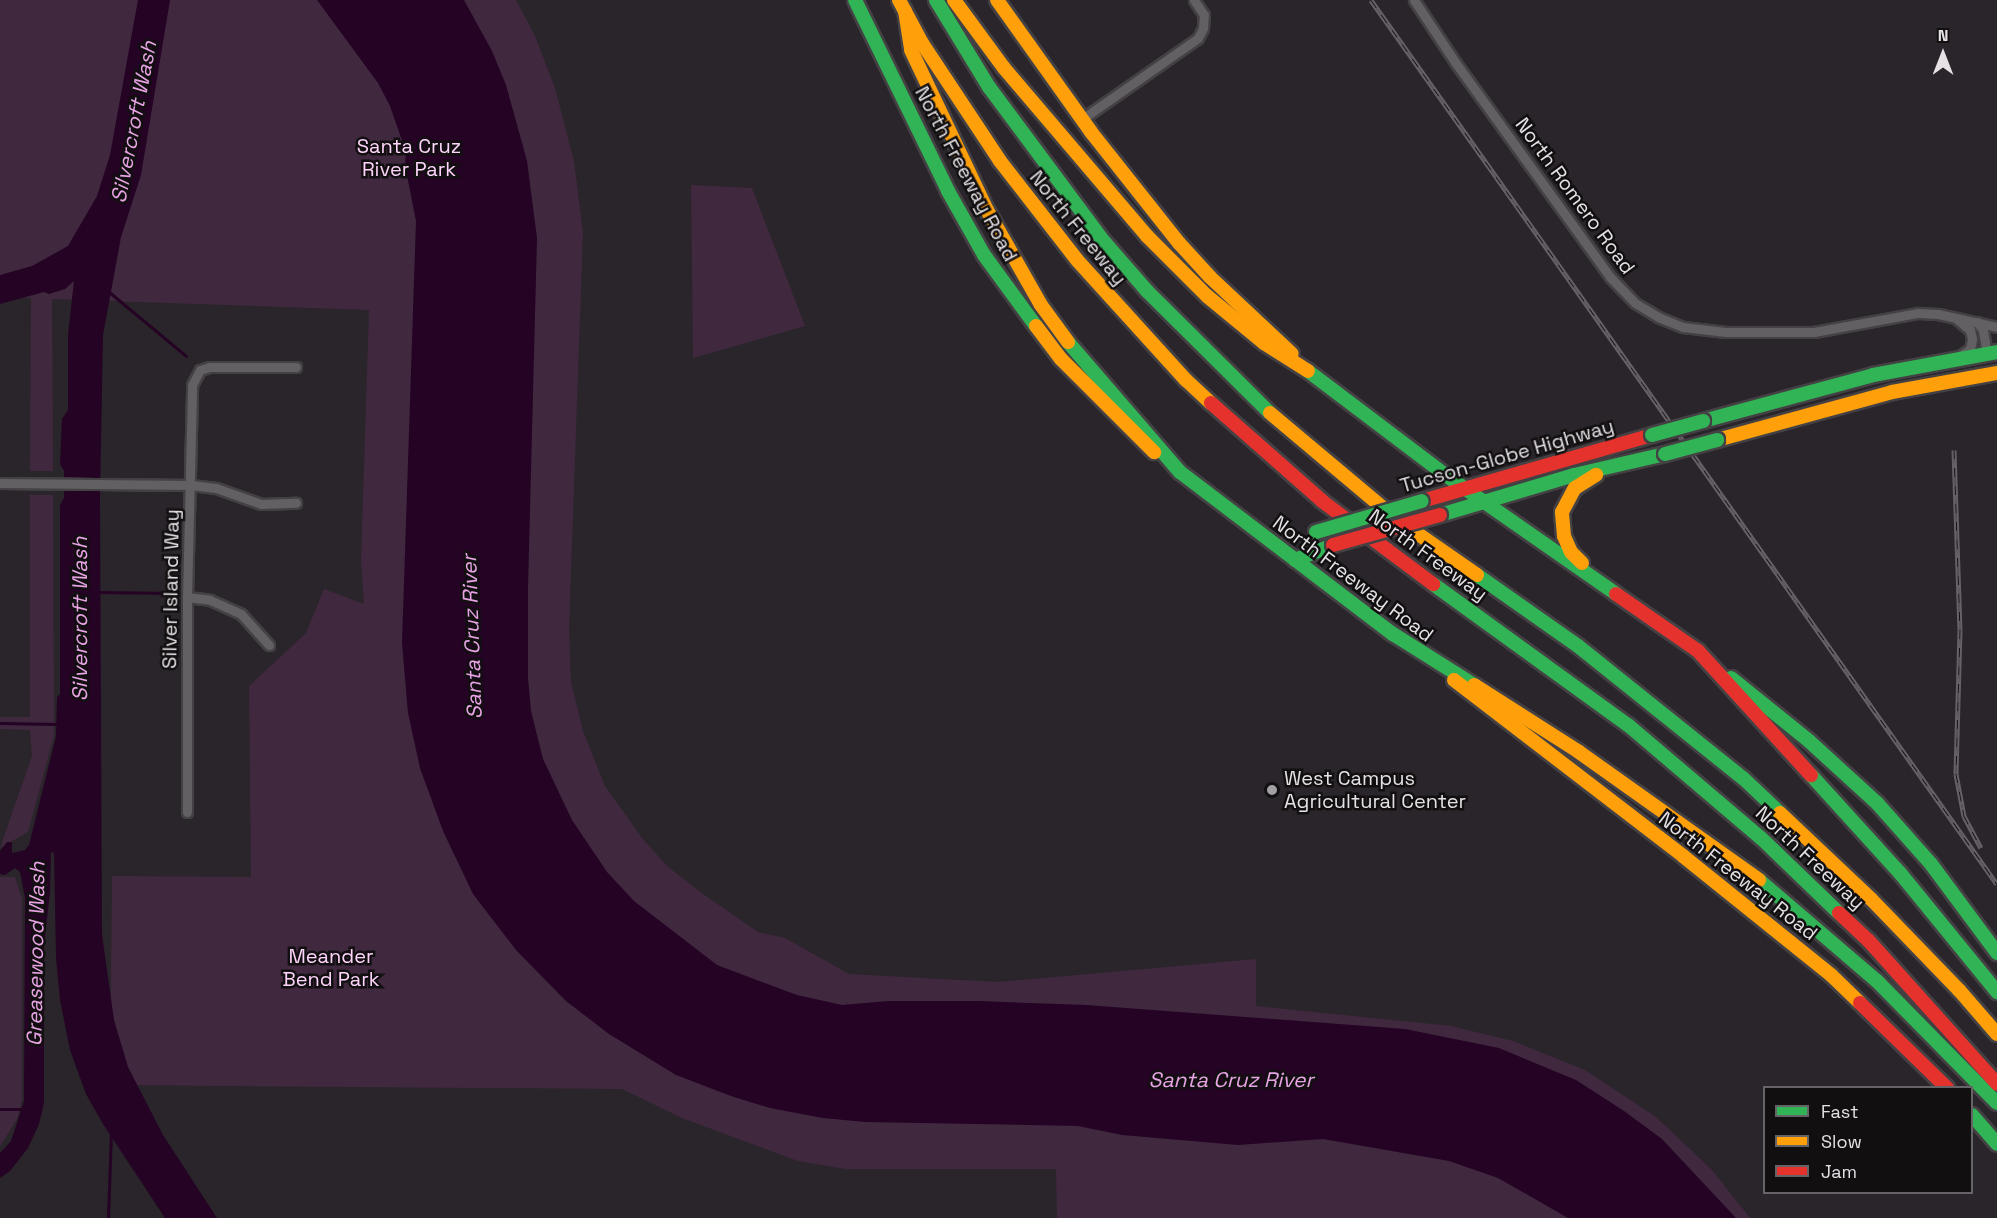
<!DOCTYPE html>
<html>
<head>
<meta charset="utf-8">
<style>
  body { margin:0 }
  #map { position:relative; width:1997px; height:1218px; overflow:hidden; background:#2a252a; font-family:"Space Grotesk",sans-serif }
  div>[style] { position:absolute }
  .green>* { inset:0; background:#40283f }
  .water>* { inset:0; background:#240324 }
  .stream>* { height:3px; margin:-1.5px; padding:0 1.5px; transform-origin:1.5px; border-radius:1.5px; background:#240324 }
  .roads { filter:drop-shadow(2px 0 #444144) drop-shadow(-2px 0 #444144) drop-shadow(0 2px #444144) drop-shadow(0 -2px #444144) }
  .street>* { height:9px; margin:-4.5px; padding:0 4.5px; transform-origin:4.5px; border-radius:4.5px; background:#626062 }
  .fast>* { height:14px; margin:-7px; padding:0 7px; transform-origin:7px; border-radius:7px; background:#30b455 }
  .slow>* { height:14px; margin:-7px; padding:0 7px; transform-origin:7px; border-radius:7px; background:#ff9f0a }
  .jam>* { height:14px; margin:-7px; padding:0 7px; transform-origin:7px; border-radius:7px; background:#e5322d }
  .rail>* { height:5px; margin-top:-2.5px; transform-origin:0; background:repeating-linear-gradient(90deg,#120f11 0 9px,#666166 0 18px); box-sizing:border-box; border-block:2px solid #666166 }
  .bridges { filter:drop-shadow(2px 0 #444144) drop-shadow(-2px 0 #444144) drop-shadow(0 2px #444144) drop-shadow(0 -2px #444144) }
  .fast-bridge>* { height:14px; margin:-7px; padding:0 7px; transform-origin:7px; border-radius:7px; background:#30b455 }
  .jam-bridge>* { height:14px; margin:-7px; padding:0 7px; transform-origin:7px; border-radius:7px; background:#e5322d }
  .dots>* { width:16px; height:16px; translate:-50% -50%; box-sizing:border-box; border:3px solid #120f11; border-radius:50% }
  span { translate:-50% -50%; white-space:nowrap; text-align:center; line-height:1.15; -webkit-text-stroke:5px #120f11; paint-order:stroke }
  .park-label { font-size:20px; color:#fed4fb }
  .street-label { font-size:20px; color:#e5e1e5 }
  .poi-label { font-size:20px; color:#e5e1e5 }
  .left { translate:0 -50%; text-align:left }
  .water-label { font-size:21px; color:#e8a3e4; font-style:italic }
  .legend { position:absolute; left:1763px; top:1086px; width:210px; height:108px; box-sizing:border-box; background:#120f11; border:2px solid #666366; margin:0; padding:8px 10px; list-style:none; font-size:18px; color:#e5e1e5 }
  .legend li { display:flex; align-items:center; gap:12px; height:30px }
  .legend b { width:30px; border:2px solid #666366 }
  .north { position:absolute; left:1913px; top:24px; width:60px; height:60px; -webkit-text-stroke:4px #120f11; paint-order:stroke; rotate:0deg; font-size:16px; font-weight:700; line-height:24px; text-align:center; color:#e5e1e5 }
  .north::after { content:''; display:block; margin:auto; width:21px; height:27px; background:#e5e1e5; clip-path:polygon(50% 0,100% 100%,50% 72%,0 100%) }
</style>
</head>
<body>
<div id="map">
  <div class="green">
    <i style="clip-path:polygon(0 0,516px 0,535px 36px,555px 88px,574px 161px,583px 232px,569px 629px,571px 682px,583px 731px,605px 786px,642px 838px,667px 866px,703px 894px,758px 932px,785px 938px,849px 974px,998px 982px,1256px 959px,1256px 1006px,1451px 1026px,1513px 1041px,1585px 1070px,1656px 1117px,1712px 1170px,1750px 1218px,1057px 1218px,1056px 1169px,845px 1169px,798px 1161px,682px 1118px,622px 1089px,110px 1085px,112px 876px,251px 877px,249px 686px,306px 633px,324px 589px,364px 604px,361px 560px,369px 310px,52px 299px,53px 471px,30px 471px,31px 298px,0 297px)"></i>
    <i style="clip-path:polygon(691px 185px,752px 188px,805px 326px,693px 358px)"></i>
    <i style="clip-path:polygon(30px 495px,53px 495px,54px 736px,28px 832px,0 848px,32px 756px,30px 730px,0 729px,0 717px,30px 717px)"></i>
    <i style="clip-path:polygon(0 877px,15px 877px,22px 899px,22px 1099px,17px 1119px,0 1146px)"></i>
  </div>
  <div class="water">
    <i style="clip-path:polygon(138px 0,170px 0,141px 175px,121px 237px,103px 335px,100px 498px,102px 935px,114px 1020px,128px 1067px,163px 1135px,217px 1218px,165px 1218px,103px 1124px,86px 1094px,70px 1050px,60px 1000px,56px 958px,54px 853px,51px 852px,50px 892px,44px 945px,44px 1103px,39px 1124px,28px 1148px,10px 1171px,0 1178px,0 1153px,11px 1141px,24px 1101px,25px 898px,20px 872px,15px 868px,5px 875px,0 874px,0 851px,7px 842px,12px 842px,12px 853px,25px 850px,29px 845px,56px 736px,57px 697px,60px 694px,60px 505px,64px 498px,64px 471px,60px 464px,62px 419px,68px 410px,68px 335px,74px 281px,65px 289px,49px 294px,44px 292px,0 304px,0 275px,32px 266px,68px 246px,97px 196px,110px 155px)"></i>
    <i style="clip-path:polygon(317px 0,464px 0,492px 51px,506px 85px,527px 161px,537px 238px,528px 588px,528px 678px,531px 711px,543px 759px,572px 820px,607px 872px,634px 901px,717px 965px,797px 995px,842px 1005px,889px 1001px,979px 1001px,1086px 1005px,1405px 1029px,1499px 1048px,1576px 1080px,1624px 1111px,1662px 1139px,1736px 1218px,1568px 1218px,1498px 1178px,1449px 1161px,1323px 1139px,1238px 1145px,1122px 1135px,1078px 1126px,865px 1122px,823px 1118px,770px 1108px,731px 1096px,676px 1075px,609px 1034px,566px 1001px,516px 950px,473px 894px,443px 831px,420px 768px,408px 713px,402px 643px,416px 221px,405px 165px,406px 152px,390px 106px,378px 83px)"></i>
  </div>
  <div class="stream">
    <i style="left:109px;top:292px;width:100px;rotate:39.7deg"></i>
    <i style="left:97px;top:592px;width:79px;rotate:0.7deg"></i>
    <i style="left:0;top:723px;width:58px;rotate:1deg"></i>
    <i style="left:0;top:1109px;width:25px"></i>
    <i style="left:108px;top:1218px;width:85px;rotate:-88deg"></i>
  </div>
  <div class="roads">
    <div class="street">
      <i style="left:1414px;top:0;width:74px;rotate:56.5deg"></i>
      <i style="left:1455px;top:62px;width:265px;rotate:54.2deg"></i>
      <i style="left:1610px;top:277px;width:36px;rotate:46deg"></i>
      <i style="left:1635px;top:303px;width:27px;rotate:31deg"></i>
      <i style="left:1658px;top:317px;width:27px;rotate:22deg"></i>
      <i style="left:1683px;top:327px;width:43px;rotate:6.6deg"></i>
      <i style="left:1726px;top:332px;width:88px"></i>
      <i style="left:1814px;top:332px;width:106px;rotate:-10.4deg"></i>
      <i style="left:1918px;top:313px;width:20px;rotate:3deg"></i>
      <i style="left:1938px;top:314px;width:60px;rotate:12.4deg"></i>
      <i style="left:1082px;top:119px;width:141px;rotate:-34.9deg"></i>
      <i style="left:1198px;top:38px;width:11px;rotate:-63deg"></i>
      <i style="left:1203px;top:28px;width:13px;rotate:-86deg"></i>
      <i style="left:1204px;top:15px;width:18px;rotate:-124deg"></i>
      <i style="left:1958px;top:320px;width:16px;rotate:40deg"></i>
      <i style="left:1970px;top:330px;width:9px;rotate:77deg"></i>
      <i style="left:1972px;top:339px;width:10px;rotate:101deg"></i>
      <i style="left:1970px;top:349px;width:11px;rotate:146deg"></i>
      <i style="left:1977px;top:322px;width:10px;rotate:53deg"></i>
      <i style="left:1983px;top:330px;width:24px;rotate:81deg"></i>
      <i style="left:0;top:483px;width:191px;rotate:0.6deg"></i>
      <i style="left:191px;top:485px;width:25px;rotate:7deg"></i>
      <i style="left:216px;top:488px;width:48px;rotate:19.6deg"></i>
      <i style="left:261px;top:504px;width:35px;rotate:-2deg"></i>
      <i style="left:187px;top:597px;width:23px;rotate:7deg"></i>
      <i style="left:210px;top:600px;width:34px;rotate:24deg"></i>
      <i style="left:241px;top:614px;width:42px;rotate:47.9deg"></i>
      <i style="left:187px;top:812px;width:215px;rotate:-90deg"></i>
      <i style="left:187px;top:597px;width:212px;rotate:-88.6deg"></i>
      <i style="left:192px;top:385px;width:17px;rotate:-62deg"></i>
      <i style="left:200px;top:370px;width:9px;rotate:-18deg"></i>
      <i style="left:209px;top:367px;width:87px"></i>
    </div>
    <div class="fast">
      <i style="left:855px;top:0;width:212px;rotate:64deg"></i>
      <i style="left:948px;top:191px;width:73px;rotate:60.6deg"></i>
      <i style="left:984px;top:255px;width:88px;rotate:53.8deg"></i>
      <i style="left:936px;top:0;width:102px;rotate:58.7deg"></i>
      <i style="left:989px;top:87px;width:188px;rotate:53.4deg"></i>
      <i style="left:1101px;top:238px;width:70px;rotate:49deg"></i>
      <i style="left:1147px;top:291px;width:173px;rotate:44.8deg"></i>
      <i style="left:1068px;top:342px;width:172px;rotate:49.3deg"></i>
      <i style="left:1180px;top:472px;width:268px;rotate:37.3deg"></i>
      <i style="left:1393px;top:634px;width:96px;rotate:32.2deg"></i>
      <i style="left:1308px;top:371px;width:174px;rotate:37.1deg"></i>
      <i style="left:1447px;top:476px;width:206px;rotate:34.9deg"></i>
      <i style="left:1703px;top:421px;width:176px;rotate:-15.1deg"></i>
      <i style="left:1873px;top:375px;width:126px;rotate:-10.5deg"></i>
      <i style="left:1440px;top:515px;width:140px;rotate:-16.6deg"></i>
      <i style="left:1574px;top:475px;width:93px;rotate:-13deg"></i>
      <i style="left:1295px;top:560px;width:41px;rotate:-21.5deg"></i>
      <i style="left:1477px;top:575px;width:123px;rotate:35.1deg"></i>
      <i style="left:1578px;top:646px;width:211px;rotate:38.7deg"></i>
      <i style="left:1743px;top:778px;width:51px;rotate:43.4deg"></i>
      <i style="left:1433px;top:584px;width:241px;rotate:35.9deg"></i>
      <i style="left:1628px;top:725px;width:175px;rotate:40.4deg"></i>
      <i style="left:1761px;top:838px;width:108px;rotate:43.9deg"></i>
      <i style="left:1731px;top:678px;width:100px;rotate:38.9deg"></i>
      <i style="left:1809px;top:741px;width:92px;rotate:42.4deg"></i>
      <i style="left:1877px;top:803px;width:81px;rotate:48.5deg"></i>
      <i style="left:1931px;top:864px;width:111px;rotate:53.4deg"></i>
      <i style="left:1811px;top:775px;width:132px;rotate:47.8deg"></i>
      <i style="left:1900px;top:873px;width:154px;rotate:50.8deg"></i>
      <i style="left:1759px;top:880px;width:155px;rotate:40.6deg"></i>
      <i style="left:1877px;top:981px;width:171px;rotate:45.5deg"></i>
      <i style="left:1972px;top:1115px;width:38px;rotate:49deg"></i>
    </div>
    <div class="slow">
      <i style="left:899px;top:0;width:49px;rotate:61.9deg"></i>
      <i style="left:922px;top:43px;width:141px;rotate:56.5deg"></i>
      <i style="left:1000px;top:161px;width:125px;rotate:52.1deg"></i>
      <i style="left:1077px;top:260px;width:162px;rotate:47.8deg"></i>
      <i style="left:1186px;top:380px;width:34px;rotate:43deg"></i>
      <i style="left:954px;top:0;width:84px;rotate:53.7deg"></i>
      <i style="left:1004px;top:68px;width:221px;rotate:49.6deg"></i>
      <i style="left:1147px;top:236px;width:85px;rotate:45deg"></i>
      <i style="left:1207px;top:296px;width:74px;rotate:39.5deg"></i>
      <i style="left:1264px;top:343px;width:52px;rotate:32.5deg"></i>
      <i style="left:997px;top:0;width:162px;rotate:54.5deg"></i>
      <i style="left:1091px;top:132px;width:142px;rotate:51.6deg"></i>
      <i style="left:1179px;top:243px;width:46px;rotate:47.6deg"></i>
      <i style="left:1210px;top:277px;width:112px;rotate:43.2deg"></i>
      <i style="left:905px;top:11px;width:39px;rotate:81deg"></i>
      <i style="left:911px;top:50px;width:177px;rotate:64.6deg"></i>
      <i style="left:987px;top:210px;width:109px;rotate:60.4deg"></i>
      <i style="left:1041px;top:305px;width:46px;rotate:53.9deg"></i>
      <i style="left:1036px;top:326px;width:41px;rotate:52.9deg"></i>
      <i style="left:1061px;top:359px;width:132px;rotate:45deg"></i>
      <i style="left:1270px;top:413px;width:163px;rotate:40deg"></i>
      <i style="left:1395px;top:518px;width:100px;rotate:34.8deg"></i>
      <i style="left:1717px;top:440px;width:181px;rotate:-15.3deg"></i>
      <i style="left:1892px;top:392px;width:107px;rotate:-10.3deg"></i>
      <i style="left:1582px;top:563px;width:16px;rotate:-135deg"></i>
      <i style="left:1571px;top:552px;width:17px;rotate:-114deg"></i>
      <i style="left:1564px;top:536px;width:24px;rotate:-95deg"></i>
      <i style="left:1562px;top:512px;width:27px;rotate:-62deg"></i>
      <i style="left:1575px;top:488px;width:25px;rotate:-32deg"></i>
      <i style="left:1454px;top:680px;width:289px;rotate:37.5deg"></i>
      <i style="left:1683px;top:856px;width:190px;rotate:38.8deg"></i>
      <i style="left:1831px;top:975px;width:40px;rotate:44deg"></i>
      <i style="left:1474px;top:685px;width:125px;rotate:32.5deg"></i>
      <i style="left:1579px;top:752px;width:221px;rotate:35.4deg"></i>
      <i style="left:1780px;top:813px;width:125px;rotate:43.4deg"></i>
      <i style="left:1871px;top:899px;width:127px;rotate:46deg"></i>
      <i style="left:1959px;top:990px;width:58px;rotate:49.2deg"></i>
    </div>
    <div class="jam">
      <i style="left:1211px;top:403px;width:148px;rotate:41.4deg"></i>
      <i style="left:1322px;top:501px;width:139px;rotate:36.8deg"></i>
      <i style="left:1422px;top:501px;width:239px;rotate:-16deg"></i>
      <i style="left:1616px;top:594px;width:100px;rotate:34.8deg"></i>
      <i style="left:1698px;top:651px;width:168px;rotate:47.7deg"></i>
      <i style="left:1839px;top:913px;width:40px;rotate:43deg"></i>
      <i style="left:1868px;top:940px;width:193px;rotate:48.1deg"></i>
      <i style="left:1860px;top:1003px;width:122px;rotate:44.3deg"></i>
    </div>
  </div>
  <div class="rail">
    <i style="left:1371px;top:0;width:1083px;rotate:54.7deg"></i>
    <i style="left:1954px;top:450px;width:180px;rotate:88.1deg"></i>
    <i style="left:1960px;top:630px;width:144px;rotate:91.6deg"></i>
    <i style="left:1956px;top:774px;width:43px;rotate:79.2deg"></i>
    <i style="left:1964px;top:816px;width:36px;rotate:62deg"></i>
  </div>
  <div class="bridges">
    <div class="fast-bridge">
      <i style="left:1652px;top:435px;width:53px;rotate:-15.4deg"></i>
      <i style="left:1665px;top:454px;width:54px;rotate:-15.1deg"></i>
      <i style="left:1316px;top:532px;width:110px;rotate:-16.3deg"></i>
    </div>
    <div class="jam-bridge">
      <i style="left:1333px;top:545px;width:111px;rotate:-15.7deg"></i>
    </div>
  </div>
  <div class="dots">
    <i style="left:1272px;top:790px;background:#a49fa4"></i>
  </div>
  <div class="park-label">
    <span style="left:409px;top:158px">Santa Cruz<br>River Park</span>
    <span style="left:331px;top:968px">Meander<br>Bend Park</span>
  </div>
  <div class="street-label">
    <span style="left:966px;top:174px;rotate:62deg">North Freeway Road</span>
    <span style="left:1575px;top:196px;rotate:54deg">North Romero Road</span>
    <span style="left:1078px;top:228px;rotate:51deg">North Freeway</span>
    <span style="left:1507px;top:456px;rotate:-16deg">Tucson-Globe Highway</span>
    <span style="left:1428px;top:555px;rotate:36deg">North Freeway</span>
    <span style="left:1353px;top:579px;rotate:37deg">North Freeway Road</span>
    <span style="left:171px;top:589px;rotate:-89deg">Silver Island Way</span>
    <span style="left:1810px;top:858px;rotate:43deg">North Freeway</span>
    <span style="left:1738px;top:876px;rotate:38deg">North Freeway Road</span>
  </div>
  <div class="poi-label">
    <span class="left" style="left:1284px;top:790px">West Campus<br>Agricultural Center</span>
  </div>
  <div class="water-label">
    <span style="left:134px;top:122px;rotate:-79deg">Silvercroft Wash</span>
    <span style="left:80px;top:619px;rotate:-90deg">Silvercroft Wash</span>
    <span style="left:472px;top:637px;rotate:-92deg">Santa Cruz River</span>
    <span style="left:36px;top:954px;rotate:-89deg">Greasewood Wash</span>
    <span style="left:1231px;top:1080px">Santa Cruz River</span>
  </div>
  <ul class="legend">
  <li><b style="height:8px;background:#30b455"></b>Fast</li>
  <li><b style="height:8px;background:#ff9f0a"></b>Slow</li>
  <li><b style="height:8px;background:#e5322d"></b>Jam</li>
  </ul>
  <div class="north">N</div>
</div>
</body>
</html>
